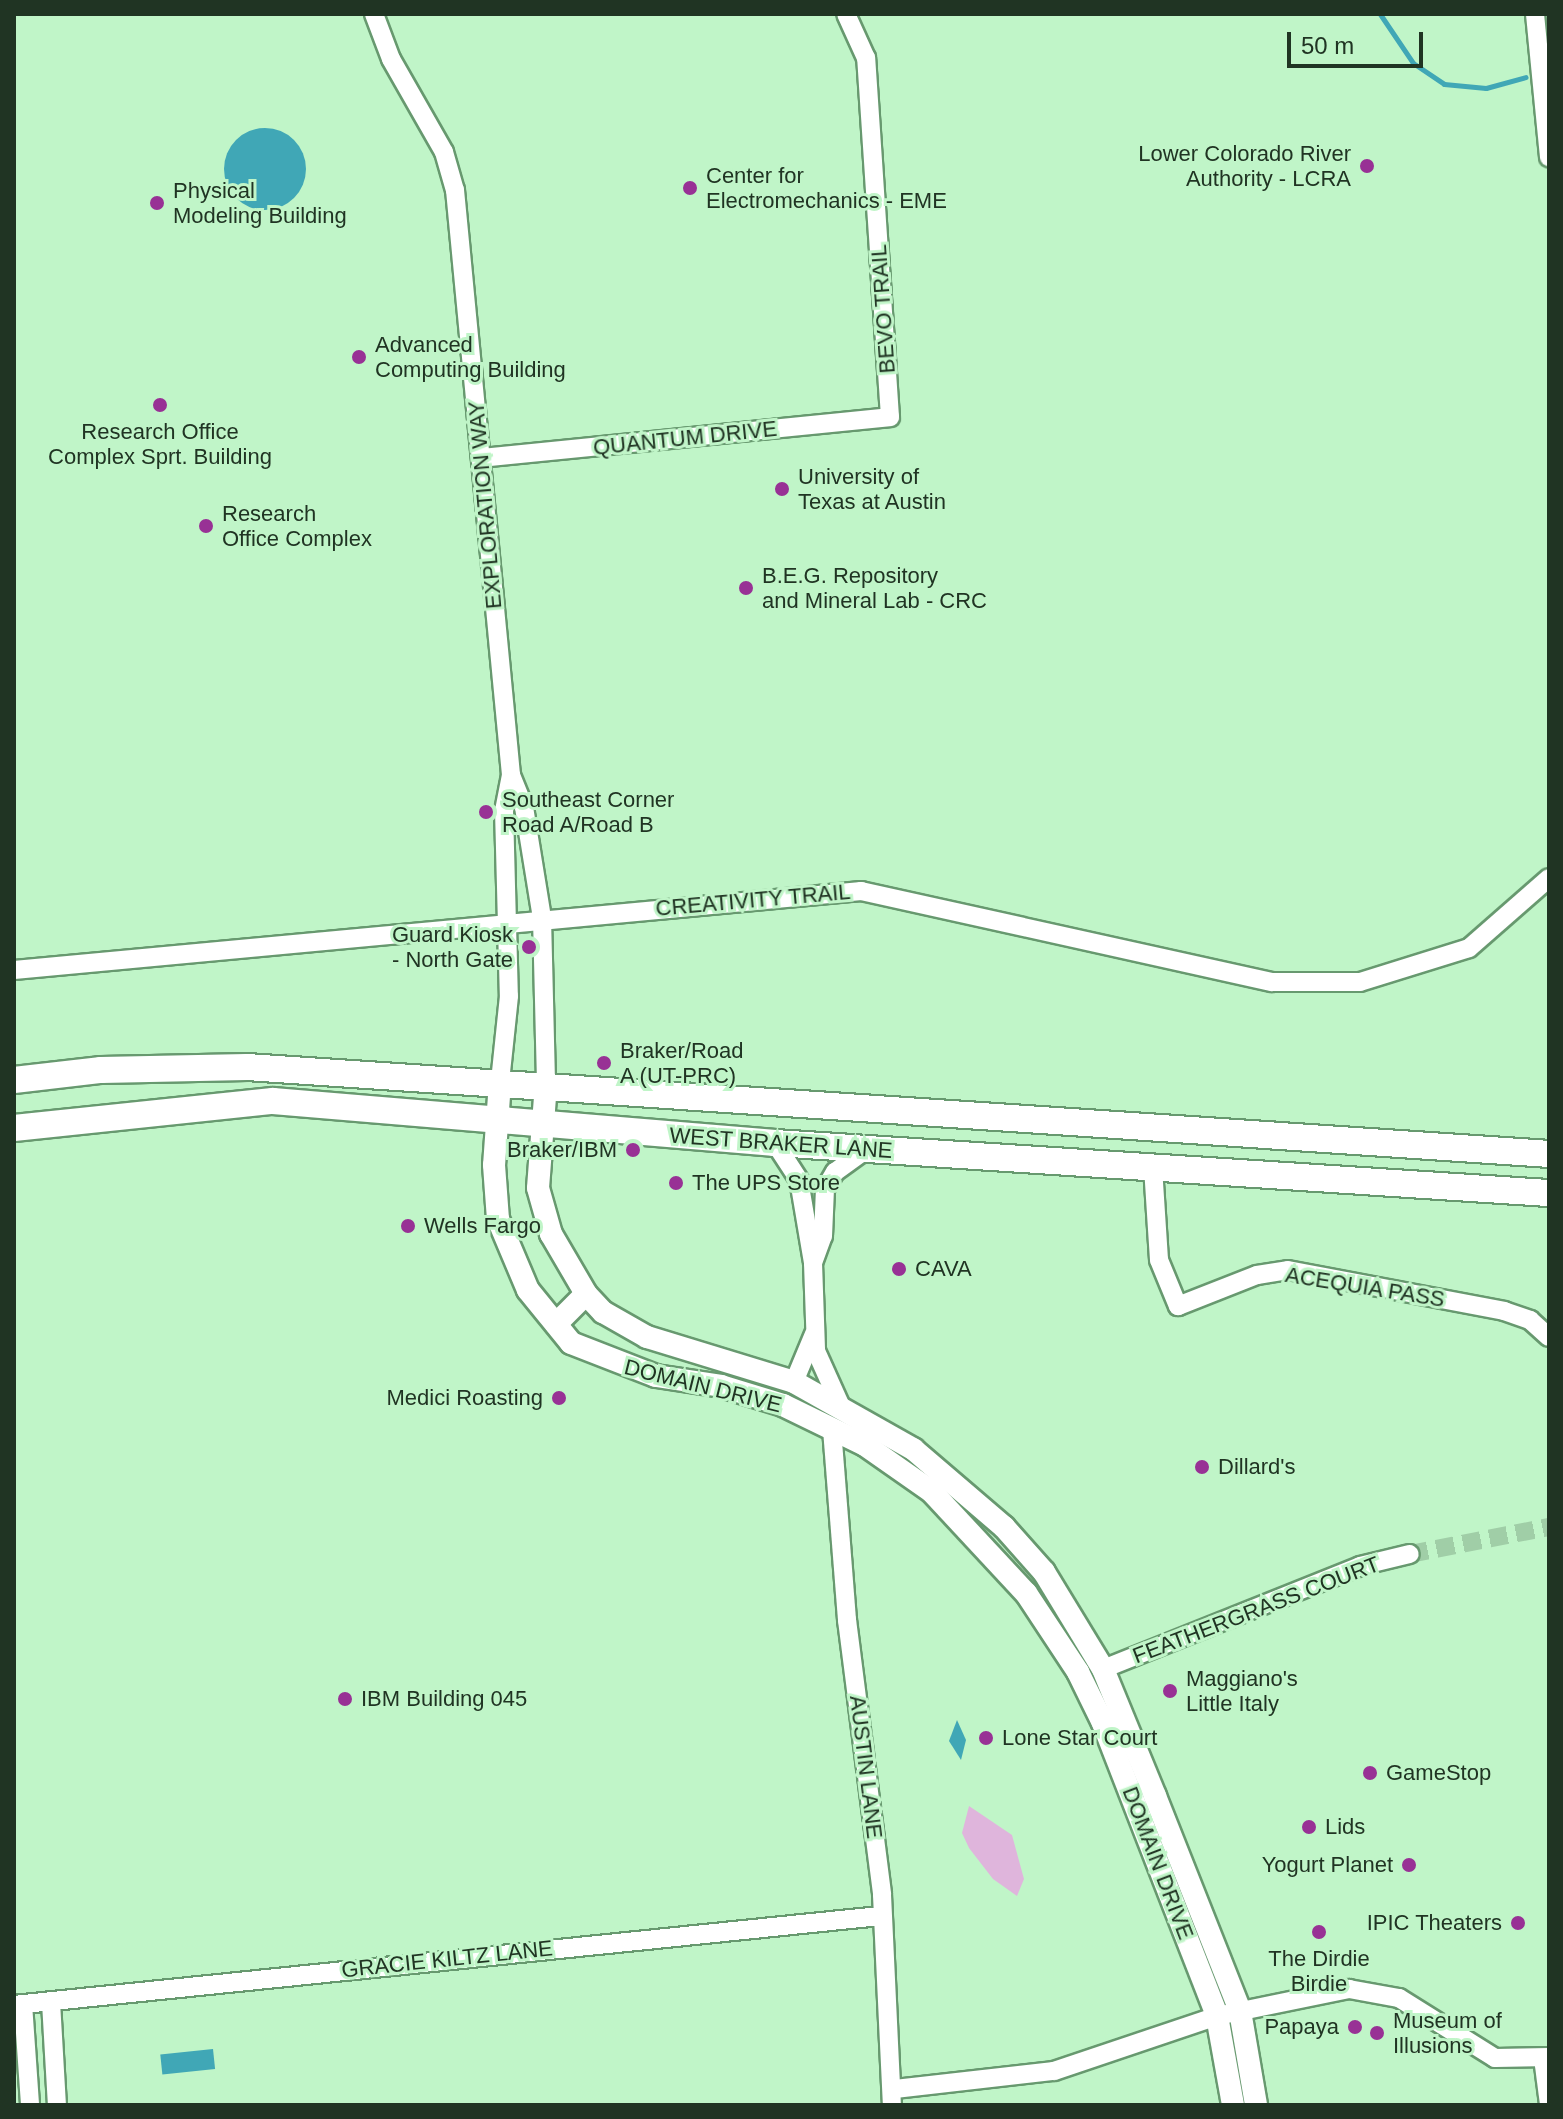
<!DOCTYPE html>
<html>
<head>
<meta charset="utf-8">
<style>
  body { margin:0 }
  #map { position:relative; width:1563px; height:2119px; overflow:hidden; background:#c0f5c8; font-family:Helvetica,sans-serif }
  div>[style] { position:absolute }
  .green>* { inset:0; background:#dfb5dc }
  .water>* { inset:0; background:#40a7b6; transform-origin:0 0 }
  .round { border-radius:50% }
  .stream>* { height:5px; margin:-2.5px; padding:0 2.5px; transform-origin:2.5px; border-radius:2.5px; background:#40a7b6 }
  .minor-tunnel>* { height:18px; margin-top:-9px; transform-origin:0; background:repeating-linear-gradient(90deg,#a0cea7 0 18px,transparent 0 27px) }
  .roads { filter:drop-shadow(2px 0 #67996f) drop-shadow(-2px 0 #67996f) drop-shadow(0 2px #67996f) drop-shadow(0 -2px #67996f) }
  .minor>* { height:18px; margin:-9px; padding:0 9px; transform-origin:9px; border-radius:9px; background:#fff }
  .tertiary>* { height:22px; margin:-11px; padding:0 11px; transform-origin:11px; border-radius:11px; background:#fff }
  .secondary>* { height:26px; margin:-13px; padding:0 13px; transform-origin:13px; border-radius:13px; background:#fff }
  .dots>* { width:22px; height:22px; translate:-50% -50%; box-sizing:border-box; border:4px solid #c0f5c8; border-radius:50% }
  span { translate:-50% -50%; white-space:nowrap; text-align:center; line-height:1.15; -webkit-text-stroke:6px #c0f5c8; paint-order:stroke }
  .poi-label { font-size:22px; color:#203423 }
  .right { translate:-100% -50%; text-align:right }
  .left { translate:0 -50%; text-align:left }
  .street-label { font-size:22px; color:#203423 }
  .frame { position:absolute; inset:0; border:16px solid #203423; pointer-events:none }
  .scale { position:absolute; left:1287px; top:32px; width:136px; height:36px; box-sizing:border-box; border:4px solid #203423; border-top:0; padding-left:10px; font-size:24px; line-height:28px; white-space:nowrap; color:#203423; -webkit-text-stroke:6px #c0f5c8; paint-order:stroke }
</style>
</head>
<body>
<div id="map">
  <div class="green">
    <i style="clip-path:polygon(969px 1806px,1012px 1835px,1024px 1879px,1017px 1896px,993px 1879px,969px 1848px,962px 1833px)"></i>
  </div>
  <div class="water">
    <i class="round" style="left:224px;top:128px;width:82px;height:82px"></i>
    <i style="clip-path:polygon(957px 1720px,966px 1740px,961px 1760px,949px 1741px)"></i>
    <i style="left:213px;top:2049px;width:20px;height:53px;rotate:84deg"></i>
  </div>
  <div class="stream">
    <i style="left:1380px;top:14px;width:59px;rotate:56deg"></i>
    <i style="left:1413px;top:63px;width:37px;rotate:34deg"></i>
    <i style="left:1444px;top:84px;width:42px;rotate:5.4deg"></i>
    <i style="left:1486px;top:88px;width:41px;rotate:-15.4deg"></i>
  </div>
  <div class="minor-tunnel">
    <i style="left:1410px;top:1554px;width:142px;rotate:-11deg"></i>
  </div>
  <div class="roads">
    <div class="minor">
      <i style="left:374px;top:14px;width:48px;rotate:69.3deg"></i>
      <i style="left:391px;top:59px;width:107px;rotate:60.3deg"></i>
      <i style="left:444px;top:152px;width:40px;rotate:74deg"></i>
      <i style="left:455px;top:190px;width:588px;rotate:84.53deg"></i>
      <i style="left:511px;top:775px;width:36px;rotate:101deg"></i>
      <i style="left:504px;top:810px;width:186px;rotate:88.5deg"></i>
      <i style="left:509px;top:996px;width:86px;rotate:96deg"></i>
      <i style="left:1535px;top:14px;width:144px;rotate:84.4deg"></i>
      <i style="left:481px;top:458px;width:411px;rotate:-5.7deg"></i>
      <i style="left:890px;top:417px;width:360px;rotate:-93.8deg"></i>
      <i style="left:866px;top:58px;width:48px;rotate:-114.4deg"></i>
      <i style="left:511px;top:775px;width:35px;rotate:68deg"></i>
      <i style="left:524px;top:807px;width:112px;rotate:80.8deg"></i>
      <i style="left:542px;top:918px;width:166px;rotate:88.6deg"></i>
      <i style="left:14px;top:970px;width:851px;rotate:-5.33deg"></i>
      <i style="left:861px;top:891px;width:421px;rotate:12.5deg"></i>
      <i style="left:1272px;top:982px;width:88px"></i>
      <i style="left:1360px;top:982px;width:114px;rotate:-17.3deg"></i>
      <i style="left:1469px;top:948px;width:106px;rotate:-41.2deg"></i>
      <i style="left:775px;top:1143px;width:44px;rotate:57deg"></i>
      <i style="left:799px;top:1180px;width:84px;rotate:80.4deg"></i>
      <i style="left:813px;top:1263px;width:88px;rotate:88deg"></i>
      <i style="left:816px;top:1351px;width:66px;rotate:65.8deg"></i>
      <i style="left:1153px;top:1167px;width:93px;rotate:86.3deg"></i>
      <i style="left:1159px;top:1260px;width:50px;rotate:67.6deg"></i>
      <i style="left:1178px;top:1306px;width:85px;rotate:-21.4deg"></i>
      <i style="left:1257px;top:1275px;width:31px;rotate:-9deg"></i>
      <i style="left:1288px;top:1270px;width:220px;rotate:10.7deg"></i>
      <i style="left:1504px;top:1311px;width:28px;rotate:19deg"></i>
      <i style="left:1530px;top:1320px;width:25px;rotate:42deg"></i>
      <i style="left:813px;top:1263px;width:29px;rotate:-70deg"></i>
      <i style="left:823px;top:1236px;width:47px;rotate:-87.6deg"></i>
      <i style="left:825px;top:1189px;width:20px;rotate:-60deg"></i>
      <i style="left:835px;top:1172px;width:41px;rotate:-36deg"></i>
      <i style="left:794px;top:1382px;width:52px;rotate:-67.4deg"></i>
      <i style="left:832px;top:1429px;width:192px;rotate:85.5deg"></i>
      <i style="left:847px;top:1620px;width:277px;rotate:82.7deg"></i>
      <i style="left:882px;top:1895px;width:210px;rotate:87.3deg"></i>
      <i style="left:1103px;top:1669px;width:277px;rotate:-21.8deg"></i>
      <i style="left:1360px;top:1566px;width:51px;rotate:-13.5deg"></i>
      <i style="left:51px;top:2002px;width:103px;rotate:86.7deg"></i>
      <i style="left:23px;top:2004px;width:101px;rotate:86deg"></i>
      <i style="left:14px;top:2005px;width:871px;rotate:-5.87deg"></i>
      <i style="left:1543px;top:2058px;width:46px;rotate:82.6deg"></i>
      <i style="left:895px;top:2089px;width:160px;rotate:-6.5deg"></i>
      <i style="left:1054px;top:2071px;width:172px;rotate:-18.6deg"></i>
      <i style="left:1217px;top:2016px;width:135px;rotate:-11.6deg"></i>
      <i style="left:1349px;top:1989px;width:51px;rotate:10.2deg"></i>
      <i style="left:1399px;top:1998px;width:113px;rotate:32deg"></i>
      <i style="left:1495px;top:2058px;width:54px;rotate:-1.1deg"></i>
    </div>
    <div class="tertiary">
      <i style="left:500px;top:1082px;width:83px;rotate:94.1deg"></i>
      <i style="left:494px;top:1165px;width:54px;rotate:85.8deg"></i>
      <i style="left:498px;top:1219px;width:77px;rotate:67.1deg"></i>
      <i style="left:528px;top:1290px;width:68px;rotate:50.9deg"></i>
      <i style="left:571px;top:1343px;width:91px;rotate:21.2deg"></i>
      <i style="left:656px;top:1376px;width:66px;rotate:8.7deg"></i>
      <i style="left:721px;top:1386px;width:65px;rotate:17deg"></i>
      <i style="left:783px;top:1405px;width:91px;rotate:26deg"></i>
      <i style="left:865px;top:1445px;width:82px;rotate:35deg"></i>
      <i style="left:932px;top:1492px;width:138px;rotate:47.1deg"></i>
      <i style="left:1026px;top:1593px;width:95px;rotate:56.6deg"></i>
      <i style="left:1078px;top:1672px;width:57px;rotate:63.9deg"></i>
      <i style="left:1103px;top:1723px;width:314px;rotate:68.7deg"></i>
      <i style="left:1217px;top:2016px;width:90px;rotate:79.8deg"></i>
      <i style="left:546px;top:1084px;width:104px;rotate:94.4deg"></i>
      <i style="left:538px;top:1188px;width:48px;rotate:74.2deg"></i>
      <i style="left:551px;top:1234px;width:69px;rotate:59.7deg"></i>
      <i style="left:586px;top:1294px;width:25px;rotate:47deg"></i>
      <i style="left:603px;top:1312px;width:51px;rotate:29.6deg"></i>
      <i style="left:647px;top:1337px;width:154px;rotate:17deg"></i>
      <i style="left:794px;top:1382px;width:137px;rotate:29.4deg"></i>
      <i style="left:913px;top:1449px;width:120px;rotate:40.6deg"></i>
      <i style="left:1004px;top:1527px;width:60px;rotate:48.4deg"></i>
      <i style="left:1044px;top:1572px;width:114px;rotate:58.7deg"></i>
      <i style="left:1103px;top:1669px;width:137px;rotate:67.7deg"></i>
      <i style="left:1155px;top:1796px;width:231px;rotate:68.4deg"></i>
      <i style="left:1240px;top:2011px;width:95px;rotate:80.3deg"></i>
      <i style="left:556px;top:1324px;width:42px;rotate:-45deg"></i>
    </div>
    <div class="secondary">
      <i style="left:14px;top:1080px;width:88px;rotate:-6.6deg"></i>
      <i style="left:101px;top:1070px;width:146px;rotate:-1.2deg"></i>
      <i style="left:247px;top:1067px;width:1305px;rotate:3.82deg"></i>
      <i style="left:14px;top:1128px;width:260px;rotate:-6deg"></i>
      <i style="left:273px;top:1101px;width:504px;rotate:4.78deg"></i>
      <i style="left:775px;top:1143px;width:776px;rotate:3.7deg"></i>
    </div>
  </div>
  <div class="dots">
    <i style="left:1367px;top:166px;background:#983195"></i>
    <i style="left:690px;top:188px;background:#983195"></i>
    <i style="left:157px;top:203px;background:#983195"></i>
    <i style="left:359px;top:357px;background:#983195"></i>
    <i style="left:160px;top:405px;background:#983195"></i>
    <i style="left:782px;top:489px;background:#983195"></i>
    <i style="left:206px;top:526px;background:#983195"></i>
    <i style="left:746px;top:588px;background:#983195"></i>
    <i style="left:486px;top:812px;background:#983195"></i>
    <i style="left:529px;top:947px;background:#983195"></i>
    <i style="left:604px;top:1063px;background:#983195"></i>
    <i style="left:633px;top:1150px;background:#983195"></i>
    <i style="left:676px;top:1183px;background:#983195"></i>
    <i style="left:408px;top:1226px;background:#983195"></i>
    <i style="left:899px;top:1269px;background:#983195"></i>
    <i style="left:559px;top:1398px;background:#983195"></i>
    <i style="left:1202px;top:1467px;background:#983195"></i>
    <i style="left:1170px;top:1691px;background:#983195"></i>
    <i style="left:345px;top:1699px;background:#983195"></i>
    <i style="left:986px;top:1738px;background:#983195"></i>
    <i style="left:1370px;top:1773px;background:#983195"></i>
    <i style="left:1309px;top:1827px;background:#983195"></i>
    <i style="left:1409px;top:1865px;background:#983195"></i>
    <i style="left:1518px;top:1923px;background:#983195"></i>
    <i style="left:1319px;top:1932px;background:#983195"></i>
    <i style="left:1355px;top:2027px;background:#983195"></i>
    <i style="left:1377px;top:2033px;background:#983195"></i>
  </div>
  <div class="poi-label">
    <span class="right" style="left:1351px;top:166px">Lower Colorado River<br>Authority - LCRA</span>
    <span class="left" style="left:706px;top:188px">Center for<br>Electromechanics - EME</span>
    <span class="left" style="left:173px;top:203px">Physical<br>Modeling Building</span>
    <span class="left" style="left:375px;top:357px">Advanced<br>Computing Building</span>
    <span style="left:160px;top:444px">Research Office<br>Complex Sprt. Building</span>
    <span class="left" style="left:798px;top:489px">University of<br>Texas at Austin</span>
    <span class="left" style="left:222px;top:526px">Research<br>Office Complex</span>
    <span class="left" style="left:762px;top:588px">B.E.G. Repository<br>and Mineral Lab - CRC</span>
    <span class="left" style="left:502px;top:812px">Southeast Corner<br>Road A/Road B</span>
    <span class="right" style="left:513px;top:947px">Guard Kiosk<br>- North Gate</span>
    <span class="left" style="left:620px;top:1063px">Braker/Road<br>A (UT-PRC)</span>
    <span class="right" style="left:617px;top:1150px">Braker/IBM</span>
    <span class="left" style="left:692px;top:1183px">The UPS Store</span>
    <span class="left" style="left:424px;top:1226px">Wells Fargo</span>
    <span class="left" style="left:915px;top:1269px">CAVA</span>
    <span class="right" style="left:543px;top:1398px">Medici Roasting</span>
    <span class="left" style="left:1218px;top:1467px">Dillard's</span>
    <span class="left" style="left:1186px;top:1691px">Maggiano's<br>Little Italy</span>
    <span class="left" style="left:361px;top:1699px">IBM Building 045</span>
    <span class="left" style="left:1002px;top:1738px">Lone Star Court</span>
    <span class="left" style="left:1386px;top:1773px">GameStop</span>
    <span class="left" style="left:1325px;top:1827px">Lids</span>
    <span class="right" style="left:1393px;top:1865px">Yogurt Planet</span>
    <span class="right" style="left:1502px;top:1923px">IPIC Theaters</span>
    <span style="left:1319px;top:1971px">The Dirdie<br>Birdie</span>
    <span class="left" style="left:1393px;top:2033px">Museum of<br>Illusions</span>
    <span class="right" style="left:1339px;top:2027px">Papaya</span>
  </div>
  <div class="street-label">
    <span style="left:883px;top:309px;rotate:-94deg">BEVO TRAIL</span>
    <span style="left:685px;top:438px;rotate:-6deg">QUANTUM DRIVE</span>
    <span style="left:485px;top:505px;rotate:-95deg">EXPLORATION WAY</span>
    <span style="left:753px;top:900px;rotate:-5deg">CREATIVITY TRAIL</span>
    <span style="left:781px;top:1143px;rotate:4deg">WEST BRAKER LANE</span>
    <span style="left:1365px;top:1287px;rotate:9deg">ACEQUIA PASS</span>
    <span style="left:703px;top:1386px;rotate:14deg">DOMAIN DRIVE</span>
    <span style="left:1256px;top:1610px;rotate:-21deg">FEATHERGRASS COURT</span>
    <span style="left:866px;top:1767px;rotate:83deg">AUSTIN LANE</span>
    <span style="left:1158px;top:1863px;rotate:69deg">DOMAIN DRIVE</span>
    <span style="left:447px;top:1959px;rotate:-6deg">GRACIE KILTZ LANE</span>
  </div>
  <div class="frame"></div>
  <div class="scale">50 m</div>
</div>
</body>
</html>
